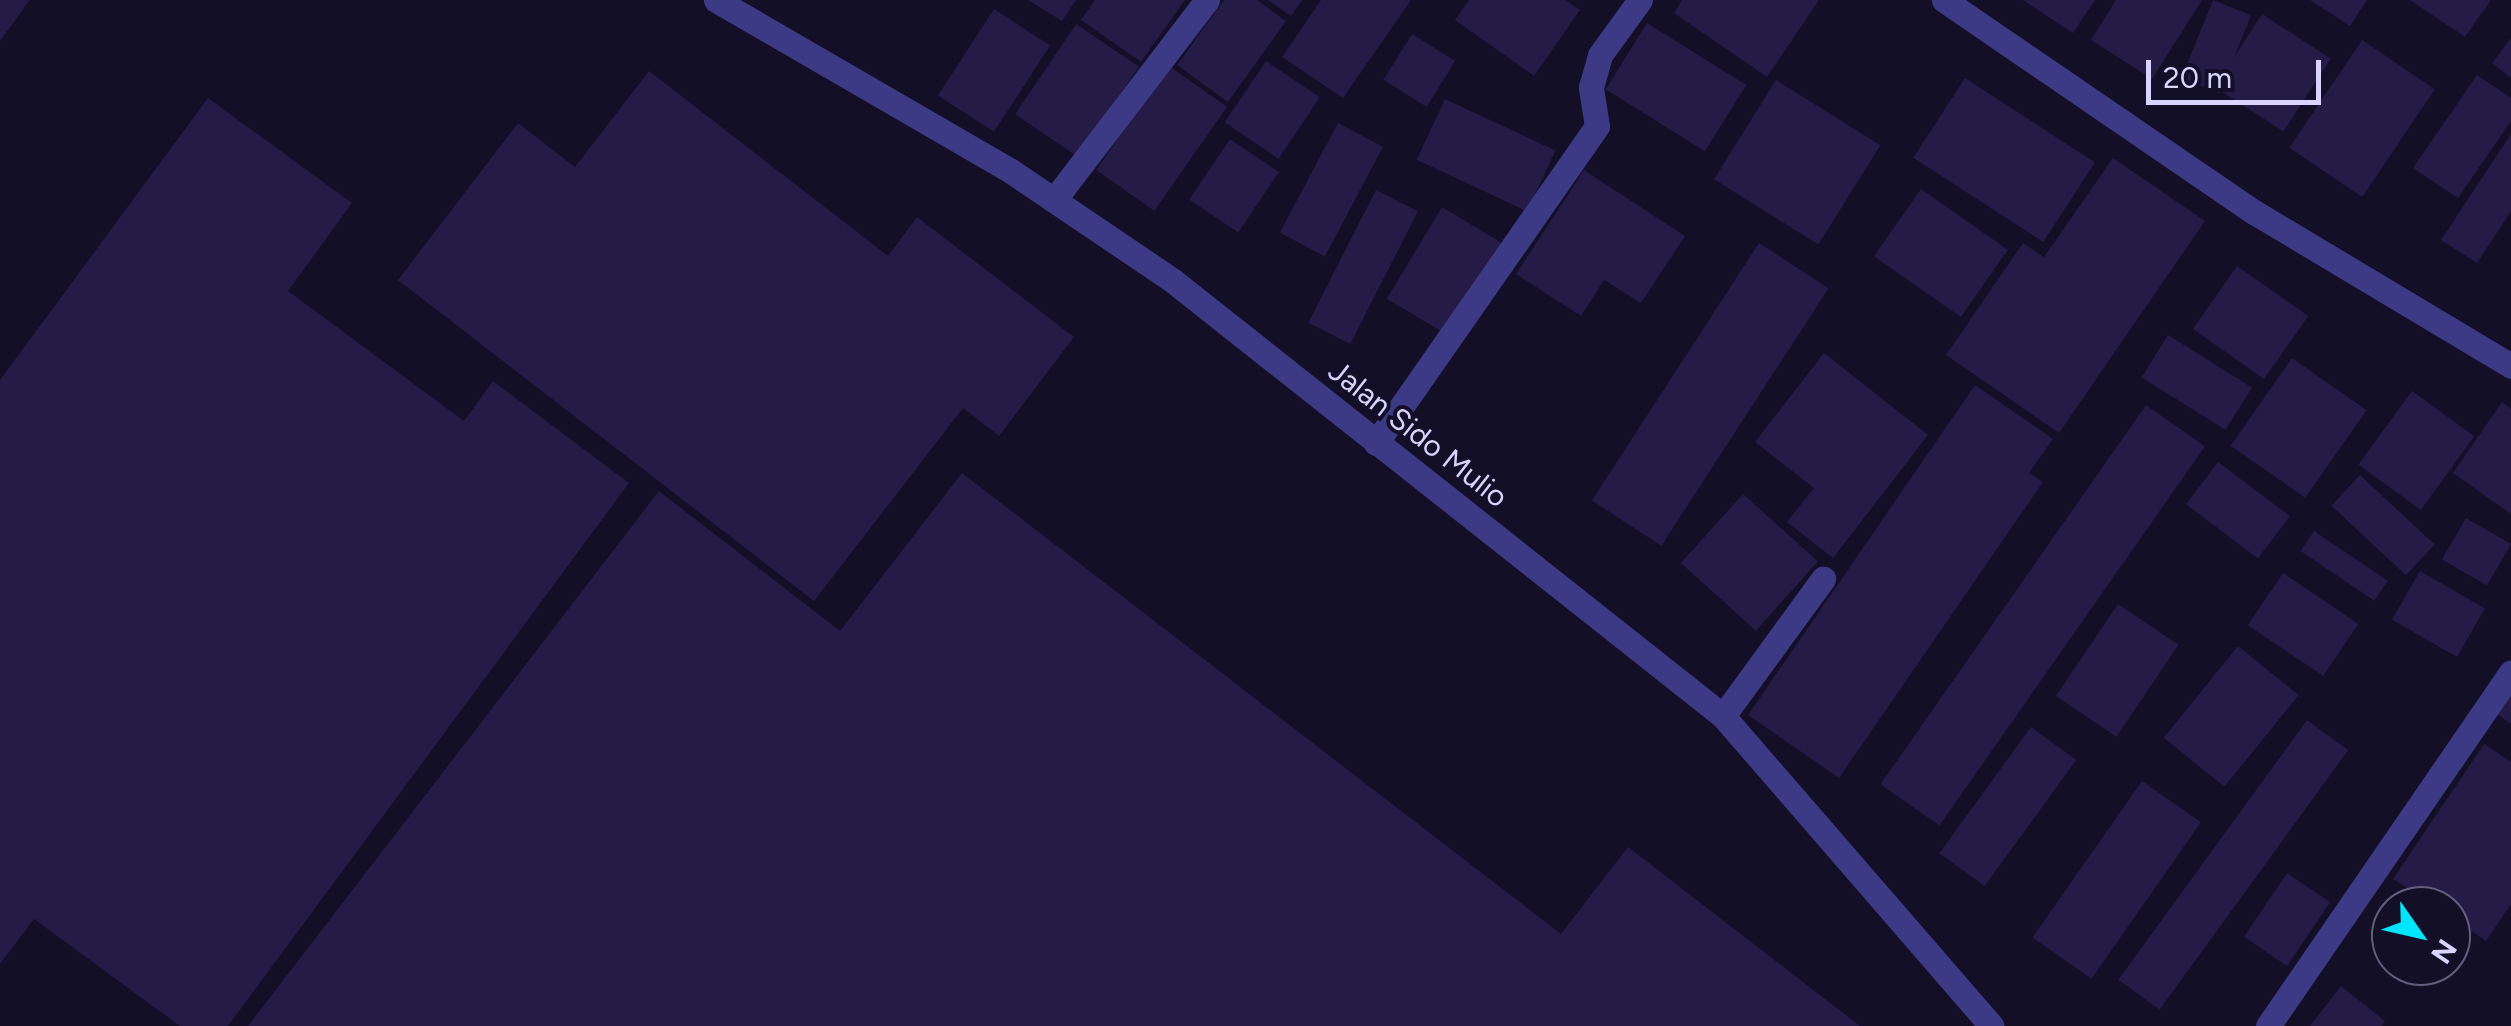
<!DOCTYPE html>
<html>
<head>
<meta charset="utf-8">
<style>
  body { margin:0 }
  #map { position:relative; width:2511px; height:1026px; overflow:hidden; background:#130f26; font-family:Figtree,sans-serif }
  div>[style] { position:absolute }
  .building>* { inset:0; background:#241b47; transform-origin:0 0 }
  .minor>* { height:25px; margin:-12.5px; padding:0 12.5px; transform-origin:12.5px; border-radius:12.5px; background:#3d3a85 }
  span { translate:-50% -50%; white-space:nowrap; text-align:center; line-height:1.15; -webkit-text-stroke:8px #130f26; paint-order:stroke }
  .street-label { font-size:30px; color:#d9d4ff }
  .north { position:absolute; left:2371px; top:886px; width:100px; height:100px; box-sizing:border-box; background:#130f26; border:2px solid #625e7d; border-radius:50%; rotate:124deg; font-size:28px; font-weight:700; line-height:40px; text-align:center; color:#d9d4ff }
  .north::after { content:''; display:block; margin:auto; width:35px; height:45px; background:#00e5ff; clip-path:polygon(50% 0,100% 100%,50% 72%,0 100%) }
  .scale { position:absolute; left:2146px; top:60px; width:175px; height:45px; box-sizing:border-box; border:5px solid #d9d4ff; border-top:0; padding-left:12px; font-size:30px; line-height:35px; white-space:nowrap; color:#d9d4ff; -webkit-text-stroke:8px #130f26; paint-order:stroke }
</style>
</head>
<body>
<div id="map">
  <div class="building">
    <i style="clip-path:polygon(0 0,30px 0,0 41px)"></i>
    <i style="clip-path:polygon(1028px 0,1076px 0,1062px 21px)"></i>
    <i style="clip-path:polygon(1095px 0,1185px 0,1141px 62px,1081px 20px)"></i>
    <i style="clip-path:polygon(1224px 0,1257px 0,1286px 21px,1228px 102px,1177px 65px)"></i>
    <i style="clip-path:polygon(1268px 0,1302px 0,1291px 16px)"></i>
    <i style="clip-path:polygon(1321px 0,1411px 0,1343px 98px,1282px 57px)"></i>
    <i style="clip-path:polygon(1469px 0,1565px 0,1580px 10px,1534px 76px,1455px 20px)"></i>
    <i style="clip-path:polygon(1682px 0,1819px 0,1767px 77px,1674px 13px)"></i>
    <i style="clip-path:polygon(2023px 0,2095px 0,2073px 33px)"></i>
    <i style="clip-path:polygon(2116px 0,2202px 0,2152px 79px,2091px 40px)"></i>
    <i style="left:2213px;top:0;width:41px;height:84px;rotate:22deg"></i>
    <i style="clip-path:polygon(2310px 0,2367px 0,2350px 26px)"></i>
    <i style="clip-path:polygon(2410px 0,2491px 0,2465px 37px)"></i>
    <i style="left:994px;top:9px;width:67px;height:103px;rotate:33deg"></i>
    <i style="left:2262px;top:14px;width:82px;height:87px;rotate:33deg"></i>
    <i style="left:1647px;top:23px;width:117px;height:78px;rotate:32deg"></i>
    <i style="left:1076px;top:24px;width:76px;height:109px;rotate:34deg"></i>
    <i style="left:1412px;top:34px;width:51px;height:54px;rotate:32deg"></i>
    <i style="clip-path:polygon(2511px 38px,2511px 78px,2492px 63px)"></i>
    <i style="left:2362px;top:40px;width:88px;height:130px;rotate:34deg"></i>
    <i style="left:1266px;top:61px;width:65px;height:74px;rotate:34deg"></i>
    <i style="left:1169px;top:66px;width:71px;height:127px;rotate:35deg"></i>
    <i style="clip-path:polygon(649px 71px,888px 256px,917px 217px,1074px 337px,999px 436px,963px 408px,814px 601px,398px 280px,518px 123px,575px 167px)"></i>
    <i style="clip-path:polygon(2477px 75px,2511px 98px,2511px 121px,2458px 198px,2413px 168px)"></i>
    <i style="left:1965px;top:78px;width:155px;height:95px;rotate:33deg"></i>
    <i style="left:1776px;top:80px;width:123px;height:117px;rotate:32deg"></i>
    <i style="clip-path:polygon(208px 98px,352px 203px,288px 291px,464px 421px,493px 381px,629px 483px,228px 1026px,180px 1026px,34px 919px,0 964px,0 380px)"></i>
    <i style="left:1445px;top:99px;width:122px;height:67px;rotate:25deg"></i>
    <i style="left:1338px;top:123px;width:51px;height:124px;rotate:28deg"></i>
    <i style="clip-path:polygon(2511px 134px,2511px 211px,2477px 263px,2441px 240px)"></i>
    <i style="left:1230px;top:139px;width:59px;height:73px;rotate:34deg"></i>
    <i style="clip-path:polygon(2113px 158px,2205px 221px,2059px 433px,1946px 355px,2023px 243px,2044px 257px)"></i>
    <i style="clip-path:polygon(1584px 170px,1685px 236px,1641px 303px,1604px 280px,1581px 316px,1516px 274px)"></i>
    <i style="left:1921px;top:189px;width:106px;height:82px;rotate:35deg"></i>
    <i style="left:1376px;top:190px;width:47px;height:149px;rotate:27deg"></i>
    <i style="left:1442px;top:207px;width:70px;height:107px;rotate:31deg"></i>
    <i style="left:1759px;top:243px;width:83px;height:307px;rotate:33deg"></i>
    <i style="left:2237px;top:266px;width:87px;height:77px;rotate:35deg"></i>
    <i style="left:2168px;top:335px;width:99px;height:50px;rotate:32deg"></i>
    <i style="clip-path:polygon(1824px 353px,1928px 435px,1833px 558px,1787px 522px,1814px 488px,1755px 442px)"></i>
    <i style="left:2292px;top:358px;width:91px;height:107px;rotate:35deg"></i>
    <i style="clip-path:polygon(1975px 385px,2053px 439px,2029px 473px,2043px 482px,1839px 778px,1748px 715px)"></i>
    <i style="left:2412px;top:391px;width:77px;height:91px;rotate:36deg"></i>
    <i style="clip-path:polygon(2502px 402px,2511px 409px,2511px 514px,2453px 473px)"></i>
    <i style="left:2146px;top:405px;width:72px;height:463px;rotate:35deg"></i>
    <i style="left:2218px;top:462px;width:90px;height:53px;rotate:37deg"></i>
    <i style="clip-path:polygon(962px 473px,1561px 934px,1628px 847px,1860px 1026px,248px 1026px,659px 491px,840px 631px)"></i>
    <i style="left:2360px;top:475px;width:102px;height:42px;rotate:43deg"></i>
    <i style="left:1743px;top:494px;width:101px;height:93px;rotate:42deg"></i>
    <i style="left:2466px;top:518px;width:52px;height:48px;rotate:30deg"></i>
    <i style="left:2314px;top:531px;width:89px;height:24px;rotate:34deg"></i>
    <i style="left:2420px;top:571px;width:75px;height:56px;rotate:30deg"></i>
    <i style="left:2283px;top:573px;width:91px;height:63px;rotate:34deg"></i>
    <i style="left:2118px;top:604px;width:73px;height:111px;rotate:34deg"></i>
    <i style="left:2238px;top:646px;width:78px;height:118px;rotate:39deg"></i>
    <i style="clip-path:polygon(2511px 694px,2511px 724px,2497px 714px)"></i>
    <i style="left:2307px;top:720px;width:51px;height:321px;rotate:36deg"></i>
    <i style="left:2031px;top:727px;width:56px;height:156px;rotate:36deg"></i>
    <i style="clip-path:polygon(2484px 744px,2511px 762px,2511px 904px,2486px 941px,2451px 917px,2451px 906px,2434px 906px,2393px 879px)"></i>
    <i style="left:2142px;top:781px;width:72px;height:191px;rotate:35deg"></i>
    <i style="left:2287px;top:873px;width:52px;height:77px;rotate:34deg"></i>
    <i style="clip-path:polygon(2341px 986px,2385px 1021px,2382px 1026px,2310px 1026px)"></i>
  </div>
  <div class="minor">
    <i style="left:716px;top:0;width:341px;rotate:30.1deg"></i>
    <i style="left:1011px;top:171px;width:194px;rotate:34.1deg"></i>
    <i style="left:1172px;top:280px;width:703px;rotate:38.35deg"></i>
    <i style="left:1723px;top:716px;width:410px;rotate:49.1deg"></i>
    <i style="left:1944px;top:0;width:376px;rotate:34.4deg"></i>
    <i style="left:2254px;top:212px;width:300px;rotate:30.9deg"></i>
    <i style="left:1054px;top:200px;width:252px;rotate:-52.6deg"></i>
    <i style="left:1376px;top:443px;width:386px;rotate:-55.1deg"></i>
    <i style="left:1597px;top:126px;width:39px;rotate:-99deg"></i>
    <i style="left:1591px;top:87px;width:33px;rotate:-74deg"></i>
    <i style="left:1600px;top:55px;width:68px;rotate:-54deg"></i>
    <i style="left:1723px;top:716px;width:170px;rotate:-53.9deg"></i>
    <i style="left:2268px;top:1026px;width:429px;rotate:-55.5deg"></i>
  </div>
  <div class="street-label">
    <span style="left:1418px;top:434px;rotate:38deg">Jalan Sido Mulio</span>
  </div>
  <div class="north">N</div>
  <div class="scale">20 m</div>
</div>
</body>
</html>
